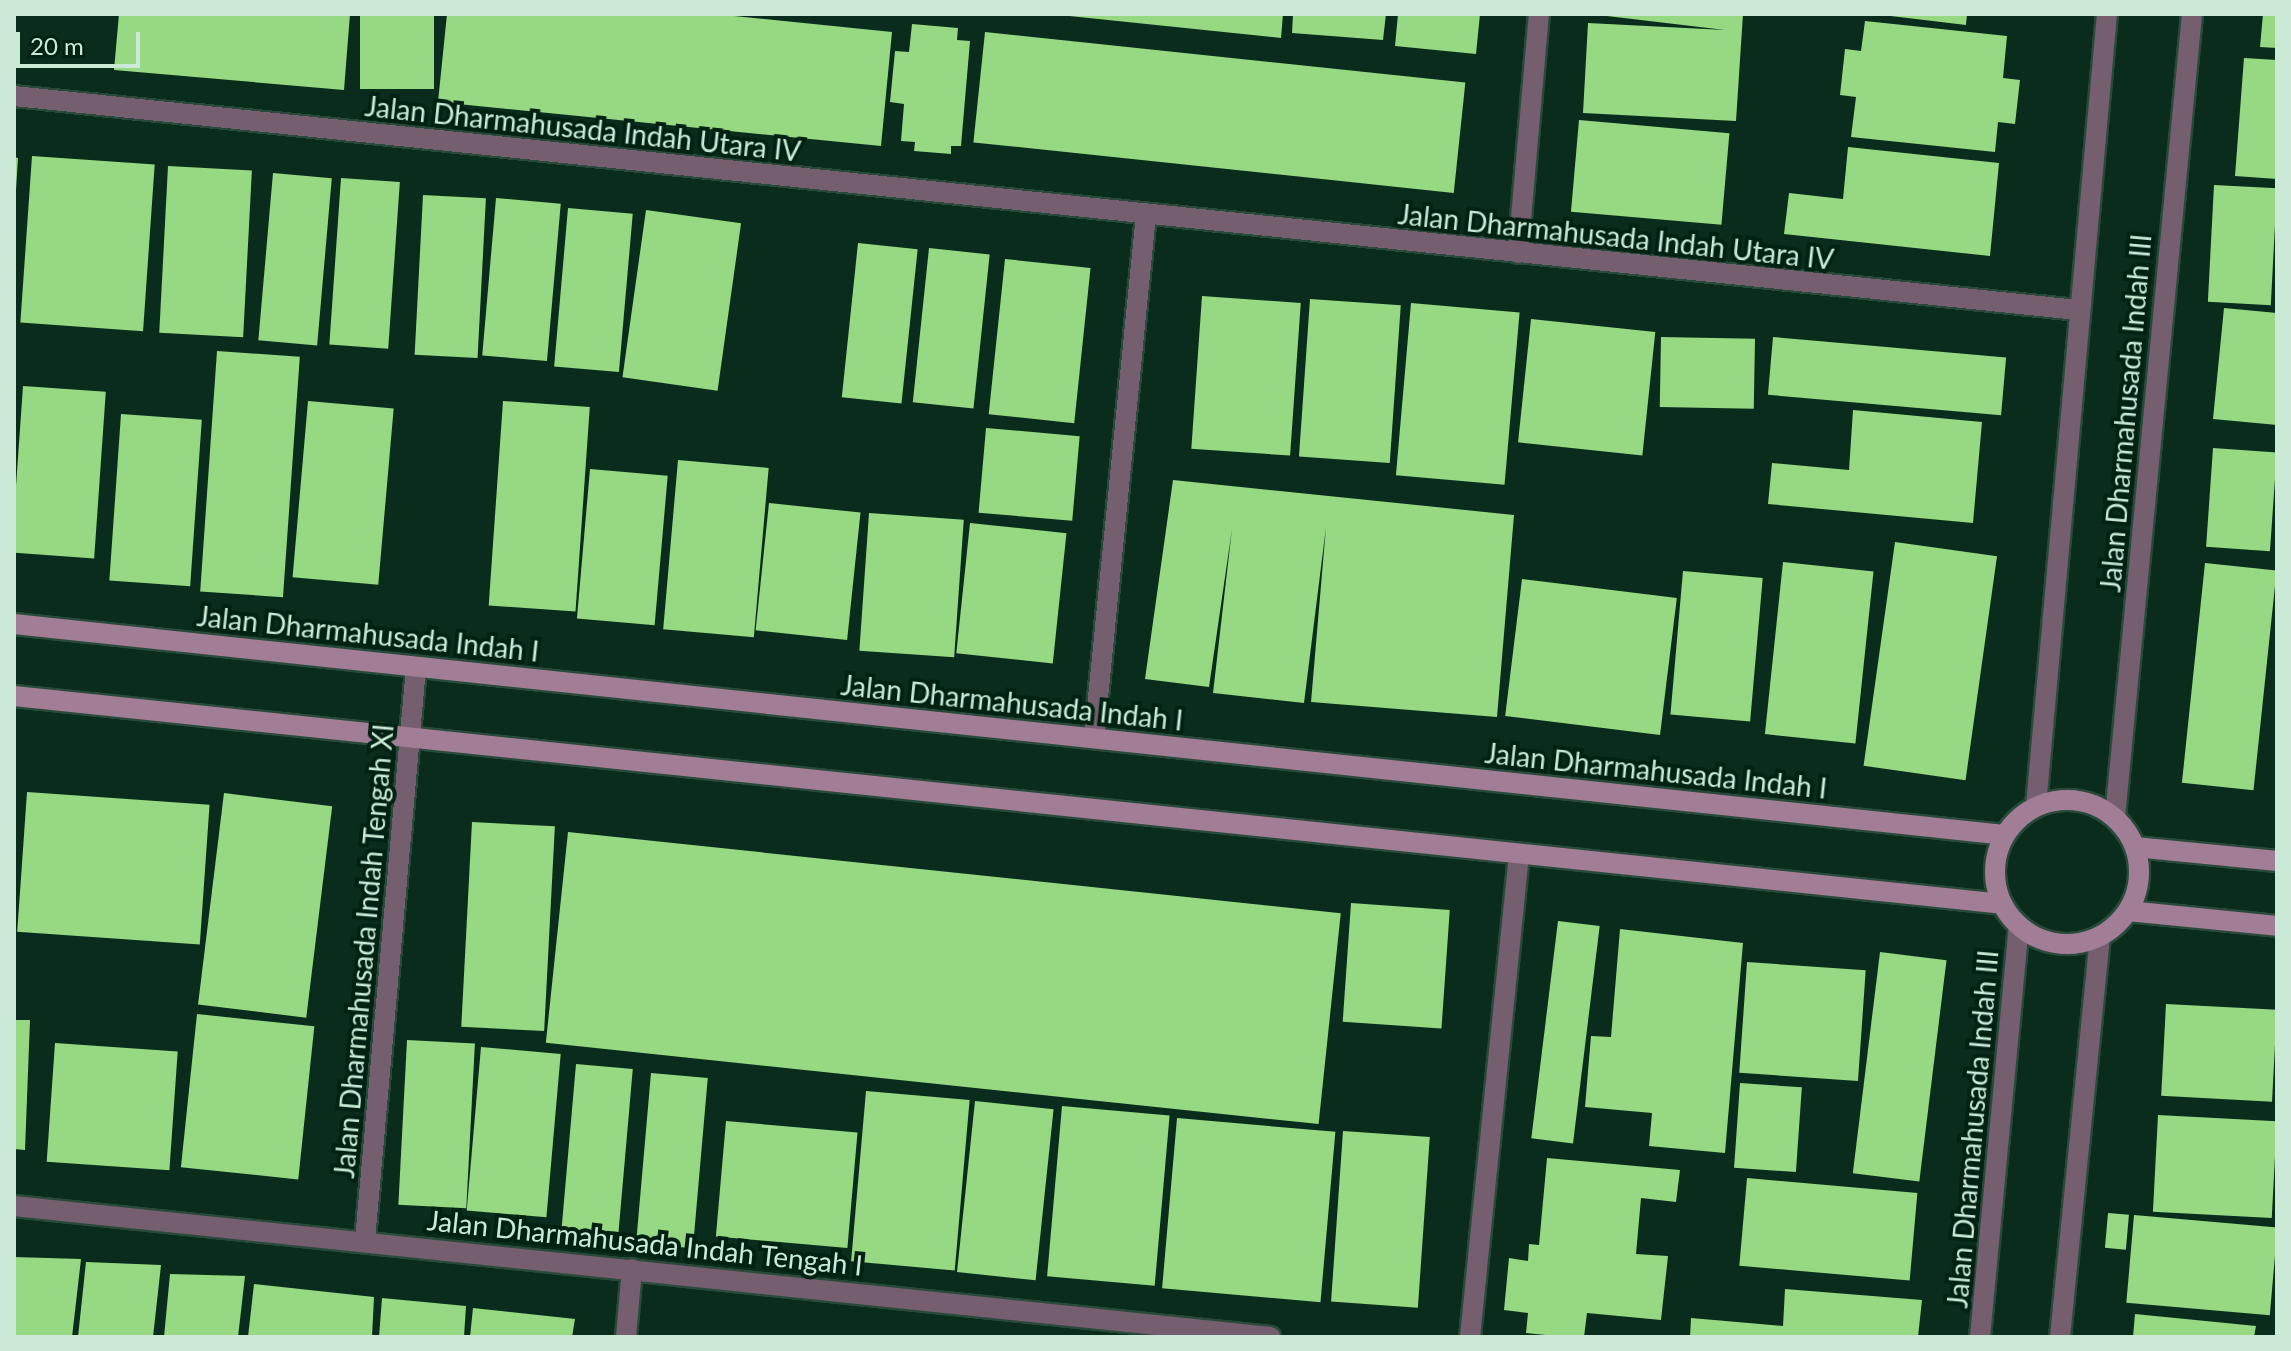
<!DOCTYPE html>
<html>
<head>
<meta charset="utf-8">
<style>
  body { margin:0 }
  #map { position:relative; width:2291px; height:1351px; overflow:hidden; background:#0a2c1c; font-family:Lato,sans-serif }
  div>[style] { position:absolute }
  .building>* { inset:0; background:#96d982; transform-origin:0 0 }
  .roads { filter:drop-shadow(2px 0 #294a3a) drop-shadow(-2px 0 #294a3a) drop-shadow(0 2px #294a3a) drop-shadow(0 -2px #294a3a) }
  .street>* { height:20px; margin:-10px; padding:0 10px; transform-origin:10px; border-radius:10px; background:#755e6d }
  .secondary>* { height:20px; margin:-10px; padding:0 10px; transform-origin:10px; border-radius:10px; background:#a27e96 }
  .secondary>.ring { margin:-10px; padding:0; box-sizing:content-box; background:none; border:20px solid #a27e96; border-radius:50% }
  span { translate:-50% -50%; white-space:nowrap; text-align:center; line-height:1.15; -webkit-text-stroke:8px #012213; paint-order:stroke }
  .street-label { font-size:28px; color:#cae9d6 }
  .frame { position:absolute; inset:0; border:16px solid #cae9d6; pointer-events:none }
  .scale { position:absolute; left:16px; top:32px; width:124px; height:36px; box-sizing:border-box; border:4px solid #cae9d6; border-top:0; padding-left:10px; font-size:24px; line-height:28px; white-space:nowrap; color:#cae9d6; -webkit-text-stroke:6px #012213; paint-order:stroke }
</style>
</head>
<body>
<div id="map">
  <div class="building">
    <i style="clip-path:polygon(119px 14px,350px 14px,344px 90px,114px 70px)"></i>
    <i style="left:360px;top:14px;width:74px;height:75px"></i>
    <i style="clip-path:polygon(447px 14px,714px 14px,892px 32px,881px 146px,438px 102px)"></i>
    <i style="clip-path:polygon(1050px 14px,1283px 14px,1281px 38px)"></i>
    <i style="clip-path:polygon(1293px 14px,1386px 14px,1383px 40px,1292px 33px)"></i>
    <i style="clip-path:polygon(1398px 14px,1480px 14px,1476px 54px,1395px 46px)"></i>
    <i style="clip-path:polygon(1590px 14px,1743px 14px,1736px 121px,1583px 113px,1588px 23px,1725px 30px)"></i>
    <i style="clip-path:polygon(1874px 14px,1967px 14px,1966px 25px)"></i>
    <i style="clip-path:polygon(2263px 14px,2277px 14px,2277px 48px,2260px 47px)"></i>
    <i style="clip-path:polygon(1865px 21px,2007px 36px,2003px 78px,2020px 80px,2015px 124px,1998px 122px,1995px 152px,1851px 137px,1856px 97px,1840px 95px,1845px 49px,1861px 51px)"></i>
    <i style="clip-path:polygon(912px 24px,958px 28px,957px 40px,970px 41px,961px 146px,951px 146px,951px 154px,914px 151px,915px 142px,901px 141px,904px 104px,890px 102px,895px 51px,909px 52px)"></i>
    <i style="left:985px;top:32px;width:483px;height:111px;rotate:6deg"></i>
    <i style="clip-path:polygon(2244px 58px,2277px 60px,2277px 179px,2235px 176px)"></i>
    <i style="left:1579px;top:120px;width:151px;height:92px;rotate:5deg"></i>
    <i style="clip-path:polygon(1848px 147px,1999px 163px,1990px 256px,1784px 234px,1789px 193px,1843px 199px)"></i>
    <i style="left:32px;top:156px;width:123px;height:167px;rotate:4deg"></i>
    <i style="clip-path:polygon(14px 157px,18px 158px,16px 190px,14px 189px)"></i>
    <i style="left:168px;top:166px;width:84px;height:167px;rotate:3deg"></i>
    <i style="left:273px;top:173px;width:59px;height:168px;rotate:5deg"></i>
    <i style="left:341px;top:178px;width:59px;height:167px;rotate:4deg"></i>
    <i style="left:2214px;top:185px;width:63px;height:117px;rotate:3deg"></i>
    <i style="left:423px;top:195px;width:63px;height:160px;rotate:3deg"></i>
    <i style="left:496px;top:198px;width:65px;height:158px;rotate:5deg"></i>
    <i style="left:568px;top:208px;width:65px;height:159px;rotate:5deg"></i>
    <i style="left:646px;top:210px;width:96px;height:169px;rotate:8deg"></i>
    <i style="left:858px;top:243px;width:60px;height:155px;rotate:6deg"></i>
    <i style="left:929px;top:248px;width:61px;height:155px;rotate:6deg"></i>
    <i style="left:1005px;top:259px;width:86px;height:156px;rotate:6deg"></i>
    <i style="left:1202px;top:296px;width:99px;height:153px;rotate:4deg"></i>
    <i style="left:1310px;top:299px;width:91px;height:158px;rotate:4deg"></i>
    <i style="left:1411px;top:303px;width:109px;height:173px;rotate:5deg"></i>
    <i style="clip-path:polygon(2224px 308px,2277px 313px,2277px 425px,2213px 419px)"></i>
    <i style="left:1531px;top:319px;width:125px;height:124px;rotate:6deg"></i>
    <i style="left:1661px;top:337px;width:94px;height:70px;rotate:1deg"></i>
    <i style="left:1773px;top:337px;width:234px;height:58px;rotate:5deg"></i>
    <i style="left:217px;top:351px;width:83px;height:241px;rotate:4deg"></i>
    <i style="left:23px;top:386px;width:83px;height:167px;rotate:4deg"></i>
    <i style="left:308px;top:401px;width:86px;height:177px;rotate:5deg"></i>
    <i style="left:503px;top:401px;width:87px;height:205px;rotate:4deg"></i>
    <i style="clip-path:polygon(1853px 410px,1982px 422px,1973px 523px,1768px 504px,1772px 463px,1849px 470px)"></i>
    <i style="left:121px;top:414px;width:81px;height:167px;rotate:4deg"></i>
    <i style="left:986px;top:428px;width:94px;height:85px;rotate:5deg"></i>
    <i style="left:2213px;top:448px;width:64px;height:99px;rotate:4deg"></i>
    <i style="left:678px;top:460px;width:91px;height:170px;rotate:5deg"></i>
    <i style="left:590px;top:469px;width:78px;height:150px;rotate:5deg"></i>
    <i style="clip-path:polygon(1173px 480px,1514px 515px,1497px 717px,1311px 702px,1326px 527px,1304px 703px,1213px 693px,1232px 529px,1209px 687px,1145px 679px)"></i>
    <i style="left:769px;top:503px;width:92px;height:128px;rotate:6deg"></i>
    <i style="left:869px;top:513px;width:95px;height:138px;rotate:4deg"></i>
    <i style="left:970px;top:523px;width:97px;height:131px;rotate:6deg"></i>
    <i style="left:1895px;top:542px;width:103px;height:226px;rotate:8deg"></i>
    <i style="left:1783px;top:562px;width:91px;height:173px;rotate:6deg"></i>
    <i style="left:2205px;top:563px;width:72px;height:221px;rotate:6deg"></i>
    <i style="left:1683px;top:571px;width:80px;height:144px;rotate:5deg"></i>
    <i style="left:1522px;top:579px;width:156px;height:138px;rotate:7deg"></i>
    <i style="left:27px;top:792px;width:183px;height:140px;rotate:4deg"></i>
    <i style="left:224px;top:793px;width:109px;height:213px;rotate:7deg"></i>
    <i style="left:472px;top:822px;width:83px;height:205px;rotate:3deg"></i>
    <i style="left:568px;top:832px;width:777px;height:212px;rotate:6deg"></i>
    <i style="left:1351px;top:903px;width:99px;height:119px;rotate:4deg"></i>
    <i style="left:1558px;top:921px;width:42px;height:219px;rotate:7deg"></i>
    <i style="clip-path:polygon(1620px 929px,1743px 943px,1725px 1153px,1649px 1146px,1652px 1113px,1585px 1107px,1591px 1036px,1611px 1037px)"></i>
    <i style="left:1880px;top:952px;width:67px;height:223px;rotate:7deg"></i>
    <i style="left:1747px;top:962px;width:119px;height:111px;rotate:4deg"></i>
    <i style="left:2166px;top:1004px;width:111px;height:92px;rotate:3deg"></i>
    <i style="left:197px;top:1014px;width:118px;height:154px;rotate:6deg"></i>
    <i style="clip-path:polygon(14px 1020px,30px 1020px,25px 1150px,14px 1149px)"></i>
    <i style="left:407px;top:1040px;width:68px;height:165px;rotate:3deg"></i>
    <i style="left:55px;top:1043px;width:123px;height:119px;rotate:4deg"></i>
    <i style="left:481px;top:1047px;width:80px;height:164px;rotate:5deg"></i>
    <i style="left:576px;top:1064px;width:57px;height:170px;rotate:5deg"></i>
    <i style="left:651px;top:1073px;width:57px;height:171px;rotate:5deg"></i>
    <i style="left:1740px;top:1083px;width:62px;height:85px;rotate:4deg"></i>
    <i style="left:866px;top:1091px;width:104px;height:171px;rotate:5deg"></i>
    <i style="left:975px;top:1101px;width:79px;height:172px;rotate:6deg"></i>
    <i style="left:1062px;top:1106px;width:108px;height:171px;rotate:5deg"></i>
    <i style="left:2158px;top:1115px;width:119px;height:97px;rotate:3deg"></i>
    <i style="left:1177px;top:1118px;width:159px;height:171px;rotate:5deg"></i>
    <i style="left:726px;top:1121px;width:132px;height:116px;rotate:5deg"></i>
    <i style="left:1343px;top:1131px;width:87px;height:171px;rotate:4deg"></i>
    <i style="clip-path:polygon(1547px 1158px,1680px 1170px,1676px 1202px,1641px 1198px,1636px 1254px,1668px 1256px,1661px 1320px,1587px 1313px,1584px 1337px,1565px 1337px,1526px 1333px,1528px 1313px,1504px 1310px,1509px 1258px,1528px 1261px,1529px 1244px,1539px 1245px)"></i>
    <i style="left:1747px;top:1178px;width:171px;height:88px;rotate:5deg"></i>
    <i style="left:2108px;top:1213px;width:21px;height:35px;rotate:5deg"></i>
    <i style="left:2134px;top:1215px;width:144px;height:88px;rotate:5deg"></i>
    <i style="clip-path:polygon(14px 1257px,81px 1259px,72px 1337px,14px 1337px)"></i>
    <i style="clip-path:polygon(86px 1262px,161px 1265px,153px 1337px,78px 1337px)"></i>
    <i style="clip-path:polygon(170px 1274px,245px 1276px,238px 1337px,164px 1337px)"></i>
    <i style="clip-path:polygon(254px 1284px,374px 1297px,372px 1337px,248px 1337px)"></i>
    <i style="clip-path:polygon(1785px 1289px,1922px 1300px,1918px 1337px,1690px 1337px,1691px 1318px,1783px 1326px)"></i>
    <i style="clip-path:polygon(382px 1298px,466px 1306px,464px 1337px,379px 1337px)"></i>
    <i style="clip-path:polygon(473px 1308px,575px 1319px,572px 1337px,470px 1337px)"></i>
    <i style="clip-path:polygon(2135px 1314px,2256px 1326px,2254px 1337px,2133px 1337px)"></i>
  </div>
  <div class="roads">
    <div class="street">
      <i style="left:14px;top:96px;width:2076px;rotate:5.92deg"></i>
      <i style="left:1518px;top:253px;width:240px;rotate:-85deg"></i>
      <i style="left:1094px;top:738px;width:527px;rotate:-84.33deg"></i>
      <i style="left:2036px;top:806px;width:795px;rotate:-84.88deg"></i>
      <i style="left:2115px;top:817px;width:807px;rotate:-84.52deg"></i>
      <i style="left:14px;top:1206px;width:1263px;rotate:5.95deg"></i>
      <i style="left:365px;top:1240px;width:575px;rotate:-84.91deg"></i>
      <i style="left:626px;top:1337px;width:68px;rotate:-85deg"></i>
      <i style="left:1470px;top:1337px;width:485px;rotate:-84.2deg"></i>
      <i style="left:1980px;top:1337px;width:413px;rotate:-84.6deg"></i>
      <i style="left:2060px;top:1337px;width:403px;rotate:-84.3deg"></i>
    </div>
    <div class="secondary">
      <i style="left:14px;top:624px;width:2001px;rotate:6.05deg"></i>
      <i style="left:14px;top:696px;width:1999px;rotate:5.97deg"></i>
      <i class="ring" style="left:1995px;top:800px;width:124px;height:124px"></i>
      <i style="left:2135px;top:847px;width:143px;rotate:5.6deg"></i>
      <i style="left:2128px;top:911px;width:150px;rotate:5.7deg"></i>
    </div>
  </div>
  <div class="street-label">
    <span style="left:583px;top:128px;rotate:6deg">Jalan Dharmahusada Indah Utara IV</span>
    <span style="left:1616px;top:236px;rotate:6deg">Jalan Dharmahusada Indah Utara IV</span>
    <span style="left:2125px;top:413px;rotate:-85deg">Jalan Dharmahusada Indah III</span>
    <span style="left:368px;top:633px;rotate:6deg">Jalan Dharmahusada Indah I</span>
    <span style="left:1012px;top:702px;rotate:6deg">Jalan Dharmahusada Indah I</span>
    <span style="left:1656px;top:770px;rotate:6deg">Jalan Dharmahusada Indah I</span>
    <span style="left:363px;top:951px;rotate:-85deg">Jalan Dharmahusada Indah Tengah XI</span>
    <span style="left:1972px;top:1129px;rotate:-85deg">Jalan Dharmahusada Indah III</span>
    <span style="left:645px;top:1242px;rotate:6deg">Jalan Dharmahusada Indah Tengah I</span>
  </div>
  <div class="frame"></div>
  <div class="scale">20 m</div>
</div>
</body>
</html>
